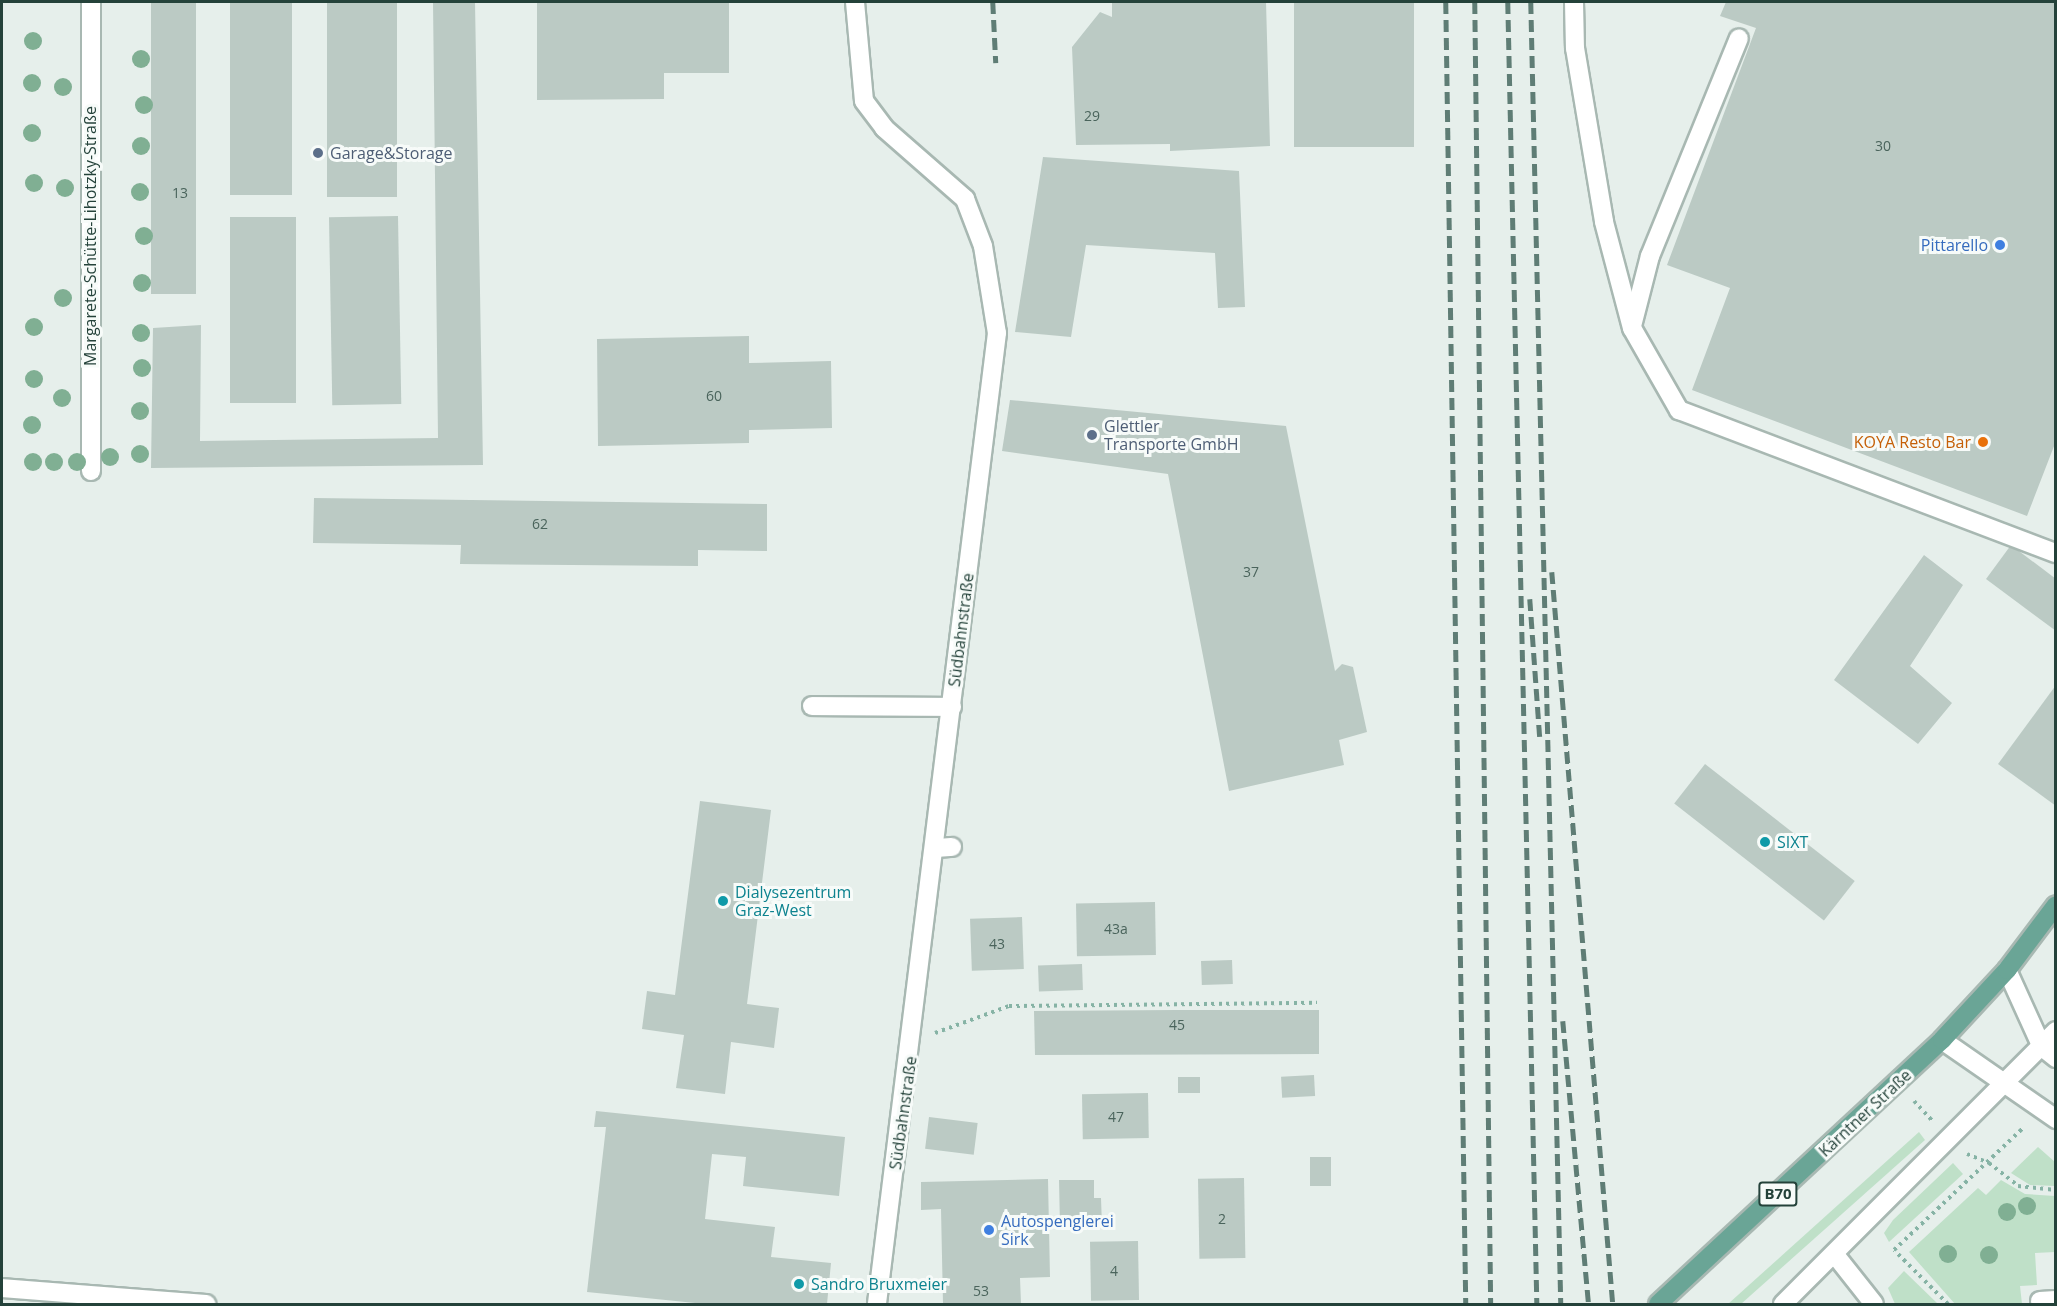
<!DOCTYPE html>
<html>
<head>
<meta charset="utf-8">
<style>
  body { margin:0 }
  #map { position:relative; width:2057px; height:1306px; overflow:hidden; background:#e6efeb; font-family:"Open Sans",sans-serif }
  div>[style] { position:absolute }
  .green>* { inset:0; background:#bfe0c8 }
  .building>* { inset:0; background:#bbcac4; transform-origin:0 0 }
  .path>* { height:4px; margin-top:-2px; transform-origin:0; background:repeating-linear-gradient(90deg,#86b3a5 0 3px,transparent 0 7.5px) }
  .roads { filter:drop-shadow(2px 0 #a8b8b2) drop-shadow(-2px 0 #a8b8b2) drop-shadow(0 2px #a8b8b2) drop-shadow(0 -2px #a8b8b2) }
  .lane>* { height:18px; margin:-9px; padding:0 9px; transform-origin:9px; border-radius:9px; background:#fff }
  .street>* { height:18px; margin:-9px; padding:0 9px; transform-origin:9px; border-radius:9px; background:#fff }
  .secondary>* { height:18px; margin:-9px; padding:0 9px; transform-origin:9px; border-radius:9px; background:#fff }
  .primary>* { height:18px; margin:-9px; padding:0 9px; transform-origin:9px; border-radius:9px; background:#6aa596 }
  .rail>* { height:4.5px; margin-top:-2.25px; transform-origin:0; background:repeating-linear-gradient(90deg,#5f7d75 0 12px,transparent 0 18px) }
  .trees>* { width:18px; height:18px; margin:-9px; border-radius:50%; background:#80af93 }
  .dots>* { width:16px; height:16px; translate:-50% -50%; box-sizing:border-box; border:3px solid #f7fbf9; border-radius:50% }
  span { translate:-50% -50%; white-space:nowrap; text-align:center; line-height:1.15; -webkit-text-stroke:6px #f7fbf9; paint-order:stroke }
  .number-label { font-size:14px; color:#4a645c }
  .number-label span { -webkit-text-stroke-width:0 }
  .shield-label span { padding:2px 4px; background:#f7fbf9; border:2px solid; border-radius:4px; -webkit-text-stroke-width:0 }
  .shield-label { font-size:15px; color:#24423a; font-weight:700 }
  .service-label { font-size:16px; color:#4e5e75 }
  .left { translate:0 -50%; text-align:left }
  .street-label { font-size:16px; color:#24423a }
  .shop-label { font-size:16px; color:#366cbe }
  .right { translate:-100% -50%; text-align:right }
  .food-label { font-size:16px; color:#c56008 }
  .culture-label { font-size:16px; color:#0d838f }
  .frame { position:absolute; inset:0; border:3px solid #24423a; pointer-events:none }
</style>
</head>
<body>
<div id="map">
  <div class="green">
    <i style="clip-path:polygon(1919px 1132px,1925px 1140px,1741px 1304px,1728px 1304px)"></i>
    <i style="clip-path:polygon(2038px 1147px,2055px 1162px,2055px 1186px,2030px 1185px,2011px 1173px)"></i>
    <i style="clip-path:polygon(1953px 1163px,1963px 1174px,1889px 1242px,1884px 1233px,1893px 1220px)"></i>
    <i style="clip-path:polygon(2001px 1180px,2025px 1194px,2055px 1196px,2055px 1252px,2035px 1253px,2037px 1285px,2020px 1286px,2022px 1304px,1955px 1304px,1909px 1252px,1978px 1188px,1986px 1195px)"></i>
    <i style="clip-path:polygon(1904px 1271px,1938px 1304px,1895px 1304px,1888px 1288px)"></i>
  </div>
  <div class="building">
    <i style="left:151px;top:2px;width:45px;height:292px"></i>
    <i style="left:230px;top:2px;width:62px;height:193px"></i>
    <i style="left:327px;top:2px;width:70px;height:195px"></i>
    <i style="clip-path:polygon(433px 2px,475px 2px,483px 465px,151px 468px,153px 328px,201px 325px,200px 441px,438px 438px)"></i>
    <i style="clip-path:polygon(537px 2px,729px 2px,729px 73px,664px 73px,664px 99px,537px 100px)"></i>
    <i style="clip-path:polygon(1112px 2px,1266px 2px,1270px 146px,1170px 151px,1170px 144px,1076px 145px,1072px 47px,1100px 12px,1112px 17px)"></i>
    <i style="left:1294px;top:2px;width:120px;height:145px"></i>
    <i style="clip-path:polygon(1726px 2px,2056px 2px,2056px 441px,2027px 516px,1692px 390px,1730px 288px,1667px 265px,1756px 28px,1720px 16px)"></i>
    <i style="clip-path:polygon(1043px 157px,1239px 171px,1245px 307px,1218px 308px,1215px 253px,1086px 245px,1071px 337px,1015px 332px)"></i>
    <i style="left:398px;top:216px;width:188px;height:69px;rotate:89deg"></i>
    <i style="left:296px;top:217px;width:186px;height:66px;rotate:90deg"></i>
    <i style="clip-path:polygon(749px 336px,749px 363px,831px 361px,832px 428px,749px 430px,749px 443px,598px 446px,597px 339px)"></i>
    <i style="clip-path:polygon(1010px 400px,1286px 426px,1335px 671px,1342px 664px,1353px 667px,1367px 732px,1339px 740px,1344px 765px,1229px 791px,1168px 474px,1002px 451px)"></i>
    <i style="clip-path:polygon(314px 498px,767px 504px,767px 551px,698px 550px,698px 566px,460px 564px,461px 545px,313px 543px)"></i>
    <i style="clip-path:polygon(2011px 545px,2056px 579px,2056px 631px,1986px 579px)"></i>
    <i style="clip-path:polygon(1924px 555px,1963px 585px,1910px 666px,1952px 703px,1918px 744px,1834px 680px)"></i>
    <i style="clip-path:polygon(2056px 685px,2056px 806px,1998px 764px)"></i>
    <i style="left:1705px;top:764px;width:190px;height:50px;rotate:38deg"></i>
    <i style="clip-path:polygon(700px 801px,771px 810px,747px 1004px,779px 1008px,774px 1048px,731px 1042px,725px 1094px,676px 1088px,684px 1035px,642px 1029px,647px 991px,675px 995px)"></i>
    <i style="left:1155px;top:902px;width:53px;height:79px;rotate:89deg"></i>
    <i style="left:1022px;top:917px;width:52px;height:52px;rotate:88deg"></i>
    <i style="left:1232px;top:960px;width:24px;height:31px;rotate:88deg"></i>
    <i style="left:1082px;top:964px;width:26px;height:44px;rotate:88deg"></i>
    <i style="clip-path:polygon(1175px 1010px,1319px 1010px,1319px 1054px,1035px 1055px,1034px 1011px)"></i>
    <i style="left:1314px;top:1075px;width:21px;height:33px;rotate:87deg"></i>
    <i style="left:1178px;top:1077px;width:22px;height:16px"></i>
    <i style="left:1148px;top:1093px;width:45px;height:66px;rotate:89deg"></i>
    <i style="clip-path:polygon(596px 1111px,845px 1137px,839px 1196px,743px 1186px,746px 1157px,712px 1154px,705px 1219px,775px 1227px,771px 1257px,831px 1263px,827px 1304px,705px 1304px,587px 1292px,606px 1127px,594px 1127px)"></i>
    <i style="left:929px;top:1117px;width:49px;height:32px;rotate:7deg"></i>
    <i style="left:1310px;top:1157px;width:21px;height:29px"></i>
    <i style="left:1244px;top:1178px;width:80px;height:46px;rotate:89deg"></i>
    <i style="clip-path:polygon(1048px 1179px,1050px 1277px,1020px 1278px,1021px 1304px,943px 1304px,941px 1209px,921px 1210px,921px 1182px)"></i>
    <i style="clip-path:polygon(1059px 1180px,1094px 1180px,1094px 1198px,1101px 1198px,1102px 1226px,1060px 1226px)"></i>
    <i style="left:1138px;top:1241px;width:59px;height:48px;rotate:89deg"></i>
  </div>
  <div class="path">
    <i style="left:935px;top:1033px;width:79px;rotate:-20deg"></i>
    <i style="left:1009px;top:1006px;width:308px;rotate:-0.6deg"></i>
    <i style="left:1914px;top:1101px;width:26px;rotate:47deg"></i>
    <i style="left:1967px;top:1154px;width:24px;rotate:22deg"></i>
    <i style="left:1989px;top:1163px;width:37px;rotate:38deg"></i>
    <i style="left:2018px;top:1186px;width:38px;rotate:6deg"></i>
    <i style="left:1948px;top:1304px;width:76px;rotate:-135deg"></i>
    <i style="left:1894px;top:1250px;width:178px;rotate:-43.4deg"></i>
  </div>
  <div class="roads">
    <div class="lane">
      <i style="left:1574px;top:2px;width:46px;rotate:88.8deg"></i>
      <i style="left:1575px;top:48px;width:176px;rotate:80.5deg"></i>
      <i style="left:1604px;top:222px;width:110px;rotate:75.2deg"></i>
      <i style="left:1632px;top:328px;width:95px;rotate:60.2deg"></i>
      <i style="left:1679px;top:410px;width:403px;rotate:20.8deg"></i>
      <i style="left:1632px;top:326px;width:72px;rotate:-75.6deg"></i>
      <i style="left:1650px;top:256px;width:235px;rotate:-67.8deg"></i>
      <i style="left:812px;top:706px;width:140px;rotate:0.4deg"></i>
      <i style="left:937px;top:848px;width:15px;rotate:-4deg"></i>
      <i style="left:1836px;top:1256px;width:61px;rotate:51.6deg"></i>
      <i style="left:1783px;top:1304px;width:386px;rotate:-45deg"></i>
    </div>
    <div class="street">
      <i style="left:855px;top:2px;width:99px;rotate:84.8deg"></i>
      <i style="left:864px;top:101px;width:34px;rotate:53deg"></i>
      <i style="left:884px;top:128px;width:108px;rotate:41.2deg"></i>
      <i style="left:965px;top:199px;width:50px;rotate:69deg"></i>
      <i style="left:983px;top:246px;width:88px;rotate:80.9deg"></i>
      <i style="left:997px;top:333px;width:978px;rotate:97.05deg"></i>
      <i style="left:91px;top:471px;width:469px;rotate:-90deg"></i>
      <i style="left:2040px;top:1301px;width:16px;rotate:-4deg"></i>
    </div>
    <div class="secondary">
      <i style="left:2007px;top:970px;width:85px;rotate:65.6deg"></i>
      <i style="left:2042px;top:1047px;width:18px;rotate:38deg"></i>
      <i style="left:1942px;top:1040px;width:139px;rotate:34.7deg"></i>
      <i style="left:2px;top:1288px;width:205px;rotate:4.5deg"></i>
    </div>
    <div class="primary">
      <i style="left:1658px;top:1304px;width:388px;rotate:-42.9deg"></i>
      <i style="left:1942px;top:1040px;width:96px;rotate:-47.1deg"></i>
      <i style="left:2007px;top:970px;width:81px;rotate:-53deg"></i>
    </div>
  </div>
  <div class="rail">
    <i style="left:993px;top:2px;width:61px;rotate:87.2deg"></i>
    <i style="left:1446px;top:2px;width:1302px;rotate:89.12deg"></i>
    <i style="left:1475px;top:2px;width:1302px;rotate:89.3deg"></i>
    <i style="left:1508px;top:2px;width:1302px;rotate:88.72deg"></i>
    <i style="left:1531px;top:2px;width:1302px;rotate:88.68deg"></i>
    <i style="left:1552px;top:572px;width:735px;rotate:85.24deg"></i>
    <i style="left:1530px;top:599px;width:138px;rotate:85.9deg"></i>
    <i style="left:1563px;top:1021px;width:284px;rotate:84.8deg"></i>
  </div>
  <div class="trees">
    <i style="left:33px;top:41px"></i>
    <i style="left:141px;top:59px"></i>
    <i style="left:32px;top:83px"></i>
    <i style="left:63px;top:87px"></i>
    <i style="left:144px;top:105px"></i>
    <i style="left:32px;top:133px"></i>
    <i style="left:141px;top:146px"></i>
    <i style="left:34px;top:183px"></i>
    <i style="left:65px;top:188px"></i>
    <i style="left:140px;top:192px"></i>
    <i style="left:144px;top:236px"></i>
    <i style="left:142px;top:283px"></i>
    <i style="left:63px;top:298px"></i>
    <i style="left:34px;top:327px"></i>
    <i style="left:141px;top:333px"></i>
    <i style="left:142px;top:368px"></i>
    <i style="left:34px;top:379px"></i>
    <i style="left:62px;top:398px"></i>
    <i style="left:140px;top:411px"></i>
    <i style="left:32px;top:425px"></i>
    <i style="left:140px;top:454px"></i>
    <i style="left:110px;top:457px"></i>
    <i style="left:33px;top:462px"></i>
    <i style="left:54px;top:462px"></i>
    <i style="left:77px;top:462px"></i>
    <i style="left:2027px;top:1206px"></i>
    <i style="left:2007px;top:1212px"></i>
    <i style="left:1948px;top:1254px"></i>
    <i style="left:1989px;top:1255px"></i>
  </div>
  <div class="dots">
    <i style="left:318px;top:153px;background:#5c6f8a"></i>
    <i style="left:2000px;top:245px;background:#3f7fe0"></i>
    <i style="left:1092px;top:435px;background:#5c6f8a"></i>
    <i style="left:1983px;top:442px;background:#e8710a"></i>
    <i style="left:1765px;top:842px;background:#0f9aa8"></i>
    <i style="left:723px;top:901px;background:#0f9aa8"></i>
    <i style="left:989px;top:1230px;background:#3f7fe0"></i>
    <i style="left:799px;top:1284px;background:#0f9aa8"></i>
  </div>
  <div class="number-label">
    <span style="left:1092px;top:116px">29</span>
    <span style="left:1883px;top:146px">30</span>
    <span style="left:180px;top:193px">13</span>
    <span style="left:714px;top:396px">60</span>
    <span style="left:540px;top:524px">62</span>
    <span style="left:1251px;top:572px">37</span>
    <span style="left:1116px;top:929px">43a</span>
    <span style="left:997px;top:944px">43</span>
    <span style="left:1177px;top:1025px">45</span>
    <span style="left:1116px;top:1117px">47</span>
    <span style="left:1222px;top:1219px">2</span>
    <span style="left:1114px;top:1271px">4</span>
    <span style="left:981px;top:1291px">53</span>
  </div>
  <div class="shield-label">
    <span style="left:1778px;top:1194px">B70</span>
  </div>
  <div class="service-label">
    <span class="left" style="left:330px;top:153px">Garage&amp;Storage</span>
    <span class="left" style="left:1104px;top:435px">Glettler<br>Transporte GmbH</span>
  </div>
  <div class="street-label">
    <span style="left:90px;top:236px;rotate:-90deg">Margarete-Schütte-Lihotzky-Straße</span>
    <span style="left:961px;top:630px;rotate:-83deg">Südbahnstraße</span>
    <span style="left:903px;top:1113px;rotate:-82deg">Südbahnstraße</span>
    <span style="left:1865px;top:1113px;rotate:-43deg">Kärntner Straße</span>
  </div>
  <div class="shop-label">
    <span class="right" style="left:1988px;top:245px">Pittarello</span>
    <span class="left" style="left:1001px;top:1230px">Autospenglerei<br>Sirk</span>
  </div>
  <div class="food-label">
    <span class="right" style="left:1971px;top:442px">KOYA Resto Bar</span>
  </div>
  <div class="culture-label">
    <span class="left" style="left:1777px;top:842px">SIXT</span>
    <span class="left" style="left:735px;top:901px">Dialysezentrum<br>Graz-West</span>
    <span class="left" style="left:811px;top:1284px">Sandro Bruxmeier</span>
  </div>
  <div class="frame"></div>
</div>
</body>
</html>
